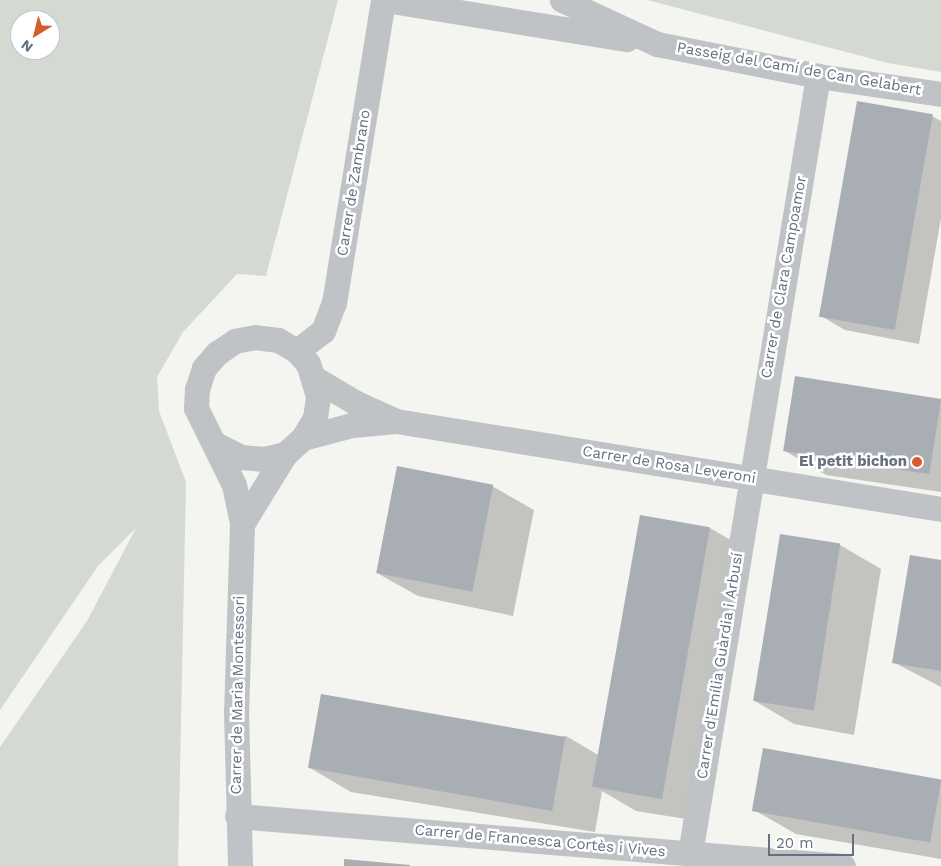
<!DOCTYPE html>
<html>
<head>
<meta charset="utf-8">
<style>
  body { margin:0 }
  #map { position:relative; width:941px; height:866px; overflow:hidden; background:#f4f4f0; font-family:"Work Sans",sans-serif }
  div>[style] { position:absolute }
  .green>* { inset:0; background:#d4dad1 }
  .shadow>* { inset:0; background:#0003 }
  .building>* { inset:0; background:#a8aeb4; transform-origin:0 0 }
  .street>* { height:25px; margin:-12.5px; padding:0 12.5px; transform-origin:12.5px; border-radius:12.5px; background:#bfc3c6 }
  .dots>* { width:14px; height:14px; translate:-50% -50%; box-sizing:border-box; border:2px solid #fff; border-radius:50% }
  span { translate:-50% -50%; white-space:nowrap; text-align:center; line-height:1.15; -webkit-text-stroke:5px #fff; paint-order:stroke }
  .street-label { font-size:15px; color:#64727f }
  .poi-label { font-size:15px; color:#64727f; font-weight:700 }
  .right { translate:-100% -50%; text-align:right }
  .north { position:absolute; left:10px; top:10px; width:50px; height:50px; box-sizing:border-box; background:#fff; border:1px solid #c1c7cc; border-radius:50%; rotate:216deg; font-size:14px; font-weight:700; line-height:20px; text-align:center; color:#64727f }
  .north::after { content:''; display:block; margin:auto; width:18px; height:22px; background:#d85b2c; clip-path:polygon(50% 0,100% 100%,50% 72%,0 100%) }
  .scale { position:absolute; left:768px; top:834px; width:86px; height:22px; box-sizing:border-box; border:2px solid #64727f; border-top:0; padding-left:6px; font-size:15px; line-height:18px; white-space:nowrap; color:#64727f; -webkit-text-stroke:4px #fff; paint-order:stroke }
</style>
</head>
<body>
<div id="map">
  <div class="green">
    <i style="clip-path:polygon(evenodd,0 0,338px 0,266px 276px,237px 274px,183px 332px,157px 377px,159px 411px,186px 482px,178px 866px,0 866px,0 747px,87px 621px,136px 528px,98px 566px,0 710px,0 0,20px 20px,50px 20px,50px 50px,20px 50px,20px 20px)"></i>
    <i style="clip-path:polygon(647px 0,941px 0,941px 72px,888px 63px)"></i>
  </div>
  <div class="shadow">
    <i style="clip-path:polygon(932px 116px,941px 121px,941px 218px,919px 344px,845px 330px,821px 316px)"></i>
    <i style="clip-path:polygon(941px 400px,941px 492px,826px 475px,785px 451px)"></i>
    <i style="clip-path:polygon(492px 486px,534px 510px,513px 616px,418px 596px,377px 573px)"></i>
    <i style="clip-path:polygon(641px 516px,710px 528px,751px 552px,705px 822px,636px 811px,602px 791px,595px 832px,351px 792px,310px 768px,566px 736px,600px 756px)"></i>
    <i style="clip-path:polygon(781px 535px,840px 545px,881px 569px,854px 735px,794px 724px,753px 700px)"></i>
    <i style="clip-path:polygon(941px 561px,941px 687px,893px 662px)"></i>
    <i style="clip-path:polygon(941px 780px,941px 859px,796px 834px,754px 810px)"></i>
  </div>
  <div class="building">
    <i style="left:857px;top:101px;width:77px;height:219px;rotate:10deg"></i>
    <i style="left:795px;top:376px;width:148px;height:76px;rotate:9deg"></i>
    <i style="left:397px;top:466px;width:98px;height:109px;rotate:11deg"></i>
    <i style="left:640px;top:515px;width:71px;height:276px;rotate:10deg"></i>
    <i style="left:780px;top:534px;width:61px;height:169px;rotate:9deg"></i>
    <i style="clip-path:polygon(910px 555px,941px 560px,941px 671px,892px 663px)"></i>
    <i style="left:321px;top:694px;width:248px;height:75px;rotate:10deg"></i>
    <i style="left:763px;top:748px;width:181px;height:64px;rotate:10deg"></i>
    <i style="clip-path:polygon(344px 859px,410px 865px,410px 866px,344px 866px)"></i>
  </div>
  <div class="street">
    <i style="left:385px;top:0;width:245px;rotate:9.2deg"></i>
    <i style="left:562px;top:0;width:105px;rotate:24.9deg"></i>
    <i style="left:657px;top:44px;width:164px;rotate:11.2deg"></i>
    <i style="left:818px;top:76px;width:124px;rotate:8.3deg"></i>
    <i style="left:297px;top:351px;width:33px;rotate:-38deg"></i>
    <i style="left:323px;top:331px;width:30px;rotate:-69deg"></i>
    <i style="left:334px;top:303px;width:307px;rotate:-80.8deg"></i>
    <i style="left:314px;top:378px;width:49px;rotate:30.8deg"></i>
    <i style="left:356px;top:403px;width:42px;rotate:24.1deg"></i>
    <i style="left:303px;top:438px;width:51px;rotate:-14.9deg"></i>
    <i style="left:352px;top:425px;width:44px;rotate:-5.2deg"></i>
    <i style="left:396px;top:421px;width:552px;rotate:9.17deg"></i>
    <i style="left:217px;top:445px;width:27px;rotate:27deg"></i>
    <i style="left:241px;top:457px;width:23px;rotate:5deg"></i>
    <i style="left:264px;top:459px;width:22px;rotate:-13deg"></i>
    <i style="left:285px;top:454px;width:24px;rotate:-42deg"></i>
    <i style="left:303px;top:438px;width:23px;rotate:-59deg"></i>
    <i style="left:315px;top:418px;width:22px;rotate:-82deg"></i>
    <i style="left:318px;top:396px;width:34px;rotate:-107deg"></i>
    <i style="left:308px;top:364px;width:17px;rotate:-130deg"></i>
    <i style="left:297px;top:351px;width:22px;rotate:-150deg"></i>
    <i style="left:278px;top:340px;width:23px;rotate:-173deg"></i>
    <i style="left:255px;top:337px;width:20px;rotate:169deg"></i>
    <i style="left:235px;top:341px;width:22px;rotate:146deg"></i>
    <i style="left:217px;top:353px;width:20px;rotate:131deg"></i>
    <i style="left:204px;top:368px;width:22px;rotate:108deg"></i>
    <i style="left:197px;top:389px;width:19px;rotate:93deg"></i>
    <i style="left:196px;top:408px;width:86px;rotate:63.7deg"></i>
    <i style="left:234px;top:485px;width:40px;rotate:78deg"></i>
    <i style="left:242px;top:524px;width:187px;rotate:91.8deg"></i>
    <i style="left:236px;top:711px;width:155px;rotate:88.5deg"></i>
    <i style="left:242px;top:524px;width:82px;rotate:-58.4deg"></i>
    <i style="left:237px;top:816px;width:608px;rotate:4.72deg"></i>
    <i style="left:690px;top:854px;width:788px;rotate:-80.66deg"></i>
  </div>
  <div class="dots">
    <i style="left:917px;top:462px;background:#d85b2c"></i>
  </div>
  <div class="street-label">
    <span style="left:799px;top:69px;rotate:10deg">Passeig del Camí de Can Gelabert</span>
    <span style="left:354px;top:183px;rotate:-81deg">Carrer de Zambrano</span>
    <span style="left:784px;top:277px;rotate:-80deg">Carrer de Clara Campoamor</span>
    <span style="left:669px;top:465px;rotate:9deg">Carrer de Rosa Leveroni</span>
    <span style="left:720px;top:666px;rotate:-81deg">Carrer d'Emília Guàrdia i Arbusí</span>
    <span style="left:238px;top:695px;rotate:-89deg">Carrer de Maria Montessori</span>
    <span style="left:540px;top:841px;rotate:5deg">Carrer de Francesca Cortès i Vives</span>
  </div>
  <div class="poi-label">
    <span class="right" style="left:907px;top:462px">El petit bichon</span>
  </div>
  <div class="north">N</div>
  <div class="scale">20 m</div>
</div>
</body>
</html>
